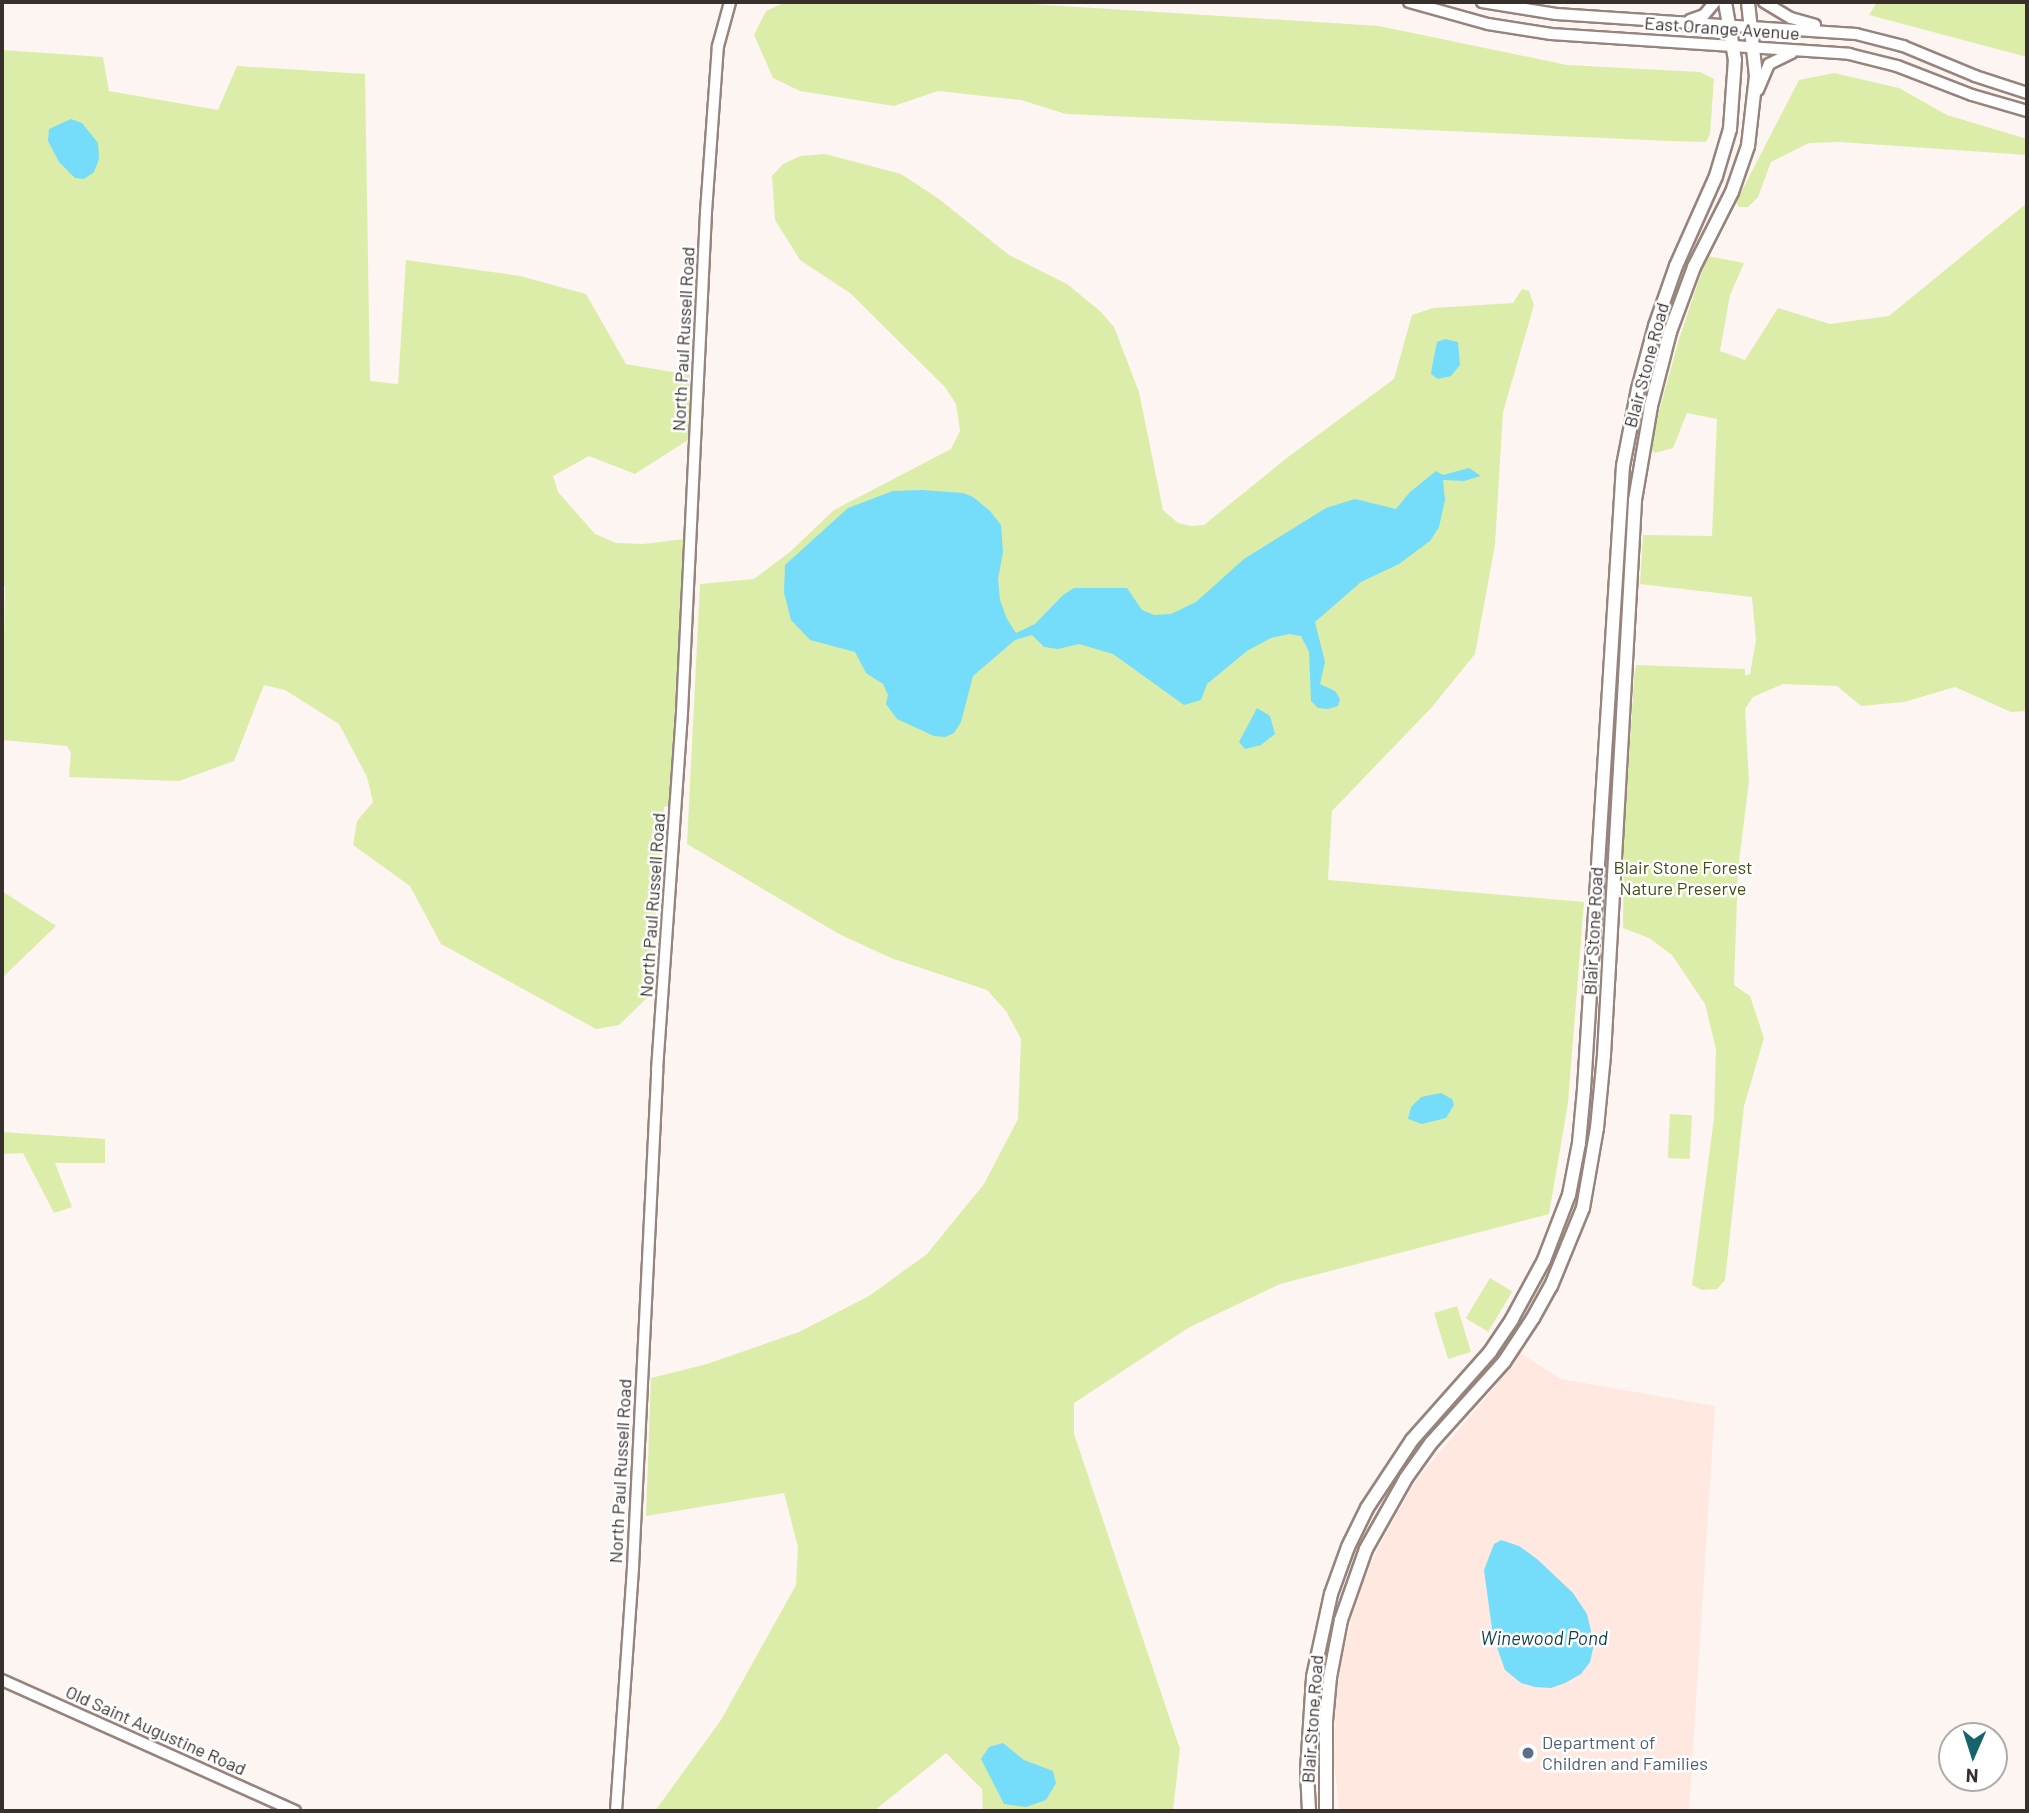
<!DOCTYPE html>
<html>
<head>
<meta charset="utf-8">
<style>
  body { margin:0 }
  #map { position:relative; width:2029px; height:1813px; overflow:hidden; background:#fdf5f2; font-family:Barlow,sans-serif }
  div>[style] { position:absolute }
  .built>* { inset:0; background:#fee8df }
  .green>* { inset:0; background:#dcedaa; transform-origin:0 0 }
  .water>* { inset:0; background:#75dcf9 }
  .roads { filter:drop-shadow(2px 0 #96847d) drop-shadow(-2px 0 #96847d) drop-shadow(0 2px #96847d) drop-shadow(0 -2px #96847d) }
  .tertiary>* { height:10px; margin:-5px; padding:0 5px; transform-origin:5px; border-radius:5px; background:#fff }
  .secondary>* { height:12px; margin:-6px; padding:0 6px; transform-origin:6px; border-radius:6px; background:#fff }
  .dots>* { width:19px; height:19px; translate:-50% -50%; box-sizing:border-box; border:4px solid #fff; border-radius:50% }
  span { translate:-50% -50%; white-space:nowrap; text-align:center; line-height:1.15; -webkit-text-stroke:5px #fff; paint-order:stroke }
  .street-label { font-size:18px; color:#37302d }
  .park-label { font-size:18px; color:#424d14 }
  .service-label { font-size:18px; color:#4e5e75 }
  .left { translate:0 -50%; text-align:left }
  .water-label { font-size:19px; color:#0f3f4b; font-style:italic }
  .frame { position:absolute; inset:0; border:4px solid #37302d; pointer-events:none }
  .north { position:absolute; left:1938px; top:1722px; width:70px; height:70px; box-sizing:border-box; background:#fff; border:2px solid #afacab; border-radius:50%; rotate:183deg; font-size:19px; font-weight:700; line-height:28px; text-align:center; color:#37302d }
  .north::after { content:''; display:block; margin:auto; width:24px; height:32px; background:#16636c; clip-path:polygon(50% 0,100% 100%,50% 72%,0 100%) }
</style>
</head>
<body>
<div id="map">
  <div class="built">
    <i style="clip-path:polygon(1518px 1352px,1561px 1379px,1715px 1406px,1689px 1811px,1339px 1811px,1334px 1760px,1337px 1673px,1358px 1595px,1378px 1548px,1416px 1480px,1495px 1387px)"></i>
  </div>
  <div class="green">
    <i style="clip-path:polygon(786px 2px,999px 2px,1379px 26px,1567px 65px,1700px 72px,1714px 79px,1710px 134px,1706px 142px,1670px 141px,1066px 114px,1021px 100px,938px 91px,894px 106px,800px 91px,773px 78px,754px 35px,766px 11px)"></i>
    <i style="clip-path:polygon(1877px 2px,2027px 2px,2027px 57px,1869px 15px)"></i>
    <i style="clip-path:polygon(2px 50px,103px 57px,109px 91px,218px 110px,237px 66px,365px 74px,370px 381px,398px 384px,406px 260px,520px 276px,586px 294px,626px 364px,690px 375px,688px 440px,635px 474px,589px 456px,553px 476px,558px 492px,595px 534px,616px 543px,643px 544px,685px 539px,669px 806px,664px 807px,649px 996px,619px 1025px,596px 1029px,441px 944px,410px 886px,353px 845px,357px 821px,373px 802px,367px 777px,339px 724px,285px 690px,264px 685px,234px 761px,179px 781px,69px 777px,71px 753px,67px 746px,2px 740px,5px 586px,2px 586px)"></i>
    <i style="clip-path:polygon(1834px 73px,1899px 88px,1947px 115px,2027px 139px,2027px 155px,1840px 142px,1809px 143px,1771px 162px,1758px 197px,1748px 207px,1739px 207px,1736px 202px,1799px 80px)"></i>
    <i style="clip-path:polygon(825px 154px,901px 174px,939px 199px,1009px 255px,1067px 284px,1100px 311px,1114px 327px,1139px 392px,1163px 510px,1178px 523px,1191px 526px,1204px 525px,1288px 457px,1394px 379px,1412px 315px,1433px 308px,1513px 303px,1522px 289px,1529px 291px,1534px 305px,1503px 412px,1495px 545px,1475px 654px,1432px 707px,1332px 811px,1328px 880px,1584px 902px,1568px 1103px,1549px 1214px,1280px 1284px,1188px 1328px,1074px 1403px,1074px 1434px,1180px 1749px,1173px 1811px,983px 1811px,982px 1789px,946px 1753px,874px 1811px,655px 1811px,721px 1720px,796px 1585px,798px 1547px,784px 1493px,646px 1516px,651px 1378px,707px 1364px,799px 1332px,869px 1296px,927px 1254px,984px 1184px,1018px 1119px,1021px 1039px,1006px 1011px,987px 990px,891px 958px,839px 934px,687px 844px,700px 584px,754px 579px,791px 551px,834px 510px,951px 449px,960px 431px,956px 404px,945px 387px,850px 293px,800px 260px,775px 220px,772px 176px,783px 164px,800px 156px)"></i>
    <i style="clip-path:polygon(2027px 203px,2027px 711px,2011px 712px,1955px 687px,1904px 702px,1861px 706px,1837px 686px,1783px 684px,1753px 697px,1745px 709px,1749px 781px,1738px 870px,1734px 985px,1750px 996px,1764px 1038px,1744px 1106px,1725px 1280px,1717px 1289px,1702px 1290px,1692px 1285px,1714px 1118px,1716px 1049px,1705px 1004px,1672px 955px,1649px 938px,1623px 928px,1624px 835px,1634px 679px,1636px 665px,1745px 669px,1745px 676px,1750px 674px,1756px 640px,1752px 597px,1640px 584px,1643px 535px,1712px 536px,1717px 419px,1687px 413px,1673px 448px,1655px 453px,1649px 448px,1679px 339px,1707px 256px,1744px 263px,1730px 295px,1720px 351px,1745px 360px,1778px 308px,1830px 324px,1889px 316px)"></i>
    <i style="clip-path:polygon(2px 891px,56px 926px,2px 978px)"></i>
    <i style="left:1670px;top:1114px;width:22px;height:44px;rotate:3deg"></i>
    <i style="clip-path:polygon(2px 1132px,105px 1139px,105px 1163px,55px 1163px,72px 1207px,54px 1213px,23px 1153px,2px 1154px)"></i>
    <i style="left:1490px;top:1278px;width:26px;height:47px;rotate:31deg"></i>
    <i style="left:1457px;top:1306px;width:48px;height:24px;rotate:73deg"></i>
  </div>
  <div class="water">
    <i style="clip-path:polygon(71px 119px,82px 123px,98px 143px,99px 159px,94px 172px,84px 179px,75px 178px,59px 162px,48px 141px,49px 129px)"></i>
    <i style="clip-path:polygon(1445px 339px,1458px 342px,1460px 365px,1451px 376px,1438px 379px,1431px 374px,1432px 367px,1437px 342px)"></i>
    <i style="clip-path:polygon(1469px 468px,1481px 476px,1464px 481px,1443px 480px,1445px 500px,1439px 527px,1430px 541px,1399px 564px,1361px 582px,1315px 622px,1325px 662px,1320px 684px,1335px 691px,1340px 699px,1338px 706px,1328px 709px,1318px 708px,1311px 701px,1309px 652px,1301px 636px,1289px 634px,1271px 638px,1247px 651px,1207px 684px,1201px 700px,1184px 705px,1113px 654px,1079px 644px,1058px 649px,1044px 647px,1032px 635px,1015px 640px,973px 676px,961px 722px,954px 733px,945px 737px,934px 736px,897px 719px,886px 704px,888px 695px,883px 684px,866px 673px,855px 652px,810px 640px,791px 620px,784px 593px,785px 565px,848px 508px,893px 491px,922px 490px,963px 493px,973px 497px,990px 511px,1001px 525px,1003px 552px,998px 579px,1000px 600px,1007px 619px,1016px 633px,1035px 624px,1063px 595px,1074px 588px,1127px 588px,1142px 610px,1154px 615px,1171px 614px,1196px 602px,1244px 559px,1326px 508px,1355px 499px,1396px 509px,1410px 492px,1436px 471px,1443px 475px)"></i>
    <i style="clip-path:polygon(1257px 708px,1270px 716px,1275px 734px,1261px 745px,1245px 749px,1239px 742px)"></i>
    <i style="clip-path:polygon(1441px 1093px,1452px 1099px,1454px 1105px,1446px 1118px,1422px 1124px,1408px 1119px,1411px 1107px,1421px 1097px)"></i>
    <i style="clip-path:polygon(1501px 1540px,1519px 1546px,1537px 1559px,1573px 1593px,1587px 1614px,1594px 1644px,1590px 1662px,1581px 1674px,1565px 1683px,1551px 1688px,1535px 1687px,1521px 1683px,1505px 1670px,1493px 1636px,1484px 1570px,1494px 1544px)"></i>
    <i style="clip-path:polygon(1003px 1743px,1024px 1760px,1053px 1771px,1056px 1783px,1046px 1800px,1026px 1807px,1004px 1804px,981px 1759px,989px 1747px)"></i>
  </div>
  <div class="roads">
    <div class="tertiary">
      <i style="left:1409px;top:2px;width:82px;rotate:15.6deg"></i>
      <i style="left:1488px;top:24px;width:64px;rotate:9deg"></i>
      <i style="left:1551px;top:34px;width:299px;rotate:3.8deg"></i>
      <i style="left:1849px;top:54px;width:49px;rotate:14deg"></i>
      <i style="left:1897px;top:66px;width:80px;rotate:21.1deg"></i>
      <i style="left:1972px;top:95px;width:57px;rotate:16.2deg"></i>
      <i style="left:1482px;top:2px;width:75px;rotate:9.2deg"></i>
      <i style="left:1556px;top:14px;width:301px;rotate:3.8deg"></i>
      <i style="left:1856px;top:34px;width:49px;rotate:14.3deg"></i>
      <i style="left:1903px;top:46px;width:78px;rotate:22.6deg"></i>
      <i style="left:1975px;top:76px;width:55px;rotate:18.1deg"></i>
      <i style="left:1764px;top:2px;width:31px;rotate:31deg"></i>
      <i style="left:1791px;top:18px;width:25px;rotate:16deg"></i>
      <i style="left:1690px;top:20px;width:15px;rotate:-20deg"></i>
      <i style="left:1704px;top:15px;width:17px;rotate:-50deg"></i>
      <i style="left:1758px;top:90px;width:28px;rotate:-67deg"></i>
      <i style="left:1769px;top:64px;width:25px;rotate:-26deg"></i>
      <i style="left:2px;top:1680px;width:321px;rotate:24.1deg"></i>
      <i style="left:616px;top:1811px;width:245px;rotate:-86deg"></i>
      <i style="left:633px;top:1567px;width:498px;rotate:-87.2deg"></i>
      <i style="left:657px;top:1070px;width:359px;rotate:-86deg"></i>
      <i style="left:682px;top:712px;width:501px;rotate:-87.25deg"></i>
      <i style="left:706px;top:212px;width:166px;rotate:-85.9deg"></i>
      <i style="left:718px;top:46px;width:46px;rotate:-74.7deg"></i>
    </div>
    <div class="secondary">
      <i style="left:1309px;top:1811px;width:40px;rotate:-92.9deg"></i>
      <i style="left:1307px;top:1771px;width:94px;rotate:-86.3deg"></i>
      <i style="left:1313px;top:1677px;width:85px;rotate:-77.8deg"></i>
      <i style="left:1331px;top:1594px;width:50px;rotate:-70.1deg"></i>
      <i style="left:1348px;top:1547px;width:43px;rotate:-64deg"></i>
      <i style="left:1367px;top:1508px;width:82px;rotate:-56.5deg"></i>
      <i style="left:1412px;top:1440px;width:118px;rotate:-48.4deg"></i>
      <i style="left:1490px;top:1352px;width:40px;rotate:-56deg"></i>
      <i style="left:1512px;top:1319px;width:67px;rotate:-61.5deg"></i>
      <i style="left:1544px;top:1260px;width:70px;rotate:-69deg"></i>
      <i style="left:1569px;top:1195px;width:53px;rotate:-79.1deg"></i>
      <i style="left:1579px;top:1143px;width:54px;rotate:-84.7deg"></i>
      <i style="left:1584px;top:1089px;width:624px;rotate:-86.42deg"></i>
      <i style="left:1623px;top:466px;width:78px;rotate:-79deg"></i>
      <i style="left:1638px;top:389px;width:65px;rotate:-74.9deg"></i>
      <i style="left:1655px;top:326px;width:64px;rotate:-70.7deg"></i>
      <i style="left:1676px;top:266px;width:98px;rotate:-66deg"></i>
      <i style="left:1716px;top:176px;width:49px;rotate:-73.4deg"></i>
      <i style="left:1730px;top:129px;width:69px;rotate:-85.9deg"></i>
      <i style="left:1735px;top:60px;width:59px;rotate:-99.8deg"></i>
      <i style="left:1326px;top:1811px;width:90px;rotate:-90deg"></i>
      <i style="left:1326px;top:1721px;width:44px;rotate:-84.8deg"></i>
      <i style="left:1330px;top:1677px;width:58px;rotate:-79.1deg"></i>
      <i style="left:1341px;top:1620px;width:75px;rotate:-70.6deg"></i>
      <i style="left:1366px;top:1549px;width:81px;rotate:-60.6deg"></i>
      <i style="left:1406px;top:1478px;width:43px;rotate:-54.5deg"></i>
      <i style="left:1431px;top:1443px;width:109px;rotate:-48deg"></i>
      <i style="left:1504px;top:1362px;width:53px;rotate:-56.6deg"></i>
      <i style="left:1533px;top:1318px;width:37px;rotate:-61deg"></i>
      <i style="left:1551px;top:1286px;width:84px;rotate:-67.7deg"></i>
      <i style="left:1583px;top:1208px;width:81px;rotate:-80.1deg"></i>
      <i style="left:1597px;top:1128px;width:73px;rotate:-84.5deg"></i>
      <i style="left:1604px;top:1055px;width:556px;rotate:-86.8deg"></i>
      <i style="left:1635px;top:500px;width:95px;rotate:-80.3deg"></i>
      <i style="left:1651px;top:406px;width:76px;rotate:-75.6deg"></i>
      <i style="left:1670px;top:332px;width:69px;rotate:-69.7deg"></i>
      <i style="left:1694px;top:267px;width:84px;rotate:-63.1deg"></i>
      <i style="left:1732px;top:192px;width:49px;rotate:-70.8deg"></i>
      <i style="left:1748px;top:146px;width:70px;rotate:-83.5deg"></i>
      <i style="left:1756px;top:76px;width:74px;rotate:-96.2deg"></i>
    </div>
  </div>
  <div class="dots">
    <i style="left:1528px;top:1753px;background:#5c6f8a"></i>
  </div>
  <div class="street-label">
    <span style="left:1722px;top:28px;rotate:4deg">East Orange Avenue</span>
    <span style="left:683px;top:339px;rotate:-87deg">North Paul Russell Road</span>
    <span style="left:1646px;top:365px;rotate:-75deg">Blair Stone Road</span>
    <span style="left:652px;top:905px;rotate:-86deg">North Paul Russell Road</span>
    <span style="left:1593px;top:931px;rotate:-87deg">Blair Stone Road</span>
    <span style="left:620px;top:1471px;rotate:-87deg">North Paul Russell Road</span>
    <span style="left:1312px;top:1719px;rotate:-86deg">Blair Stone Road</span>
    <span style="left:156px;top:1730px;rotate:24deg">Old Saint Augustine Road</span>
  </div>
  <div class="park-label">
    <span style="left:1683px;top:878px">Blair Stone Forest<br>Nature Preserve</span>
  </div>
  <div class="service-label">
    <span class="left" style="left:1542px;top:1753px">Department of<br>Children and Families</span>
  </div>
  <div class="water-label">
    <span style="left:1544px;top:1638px">Winewood Pond</span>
  </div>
  <div class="frame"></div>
  <div class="north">N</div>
</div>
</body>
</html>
